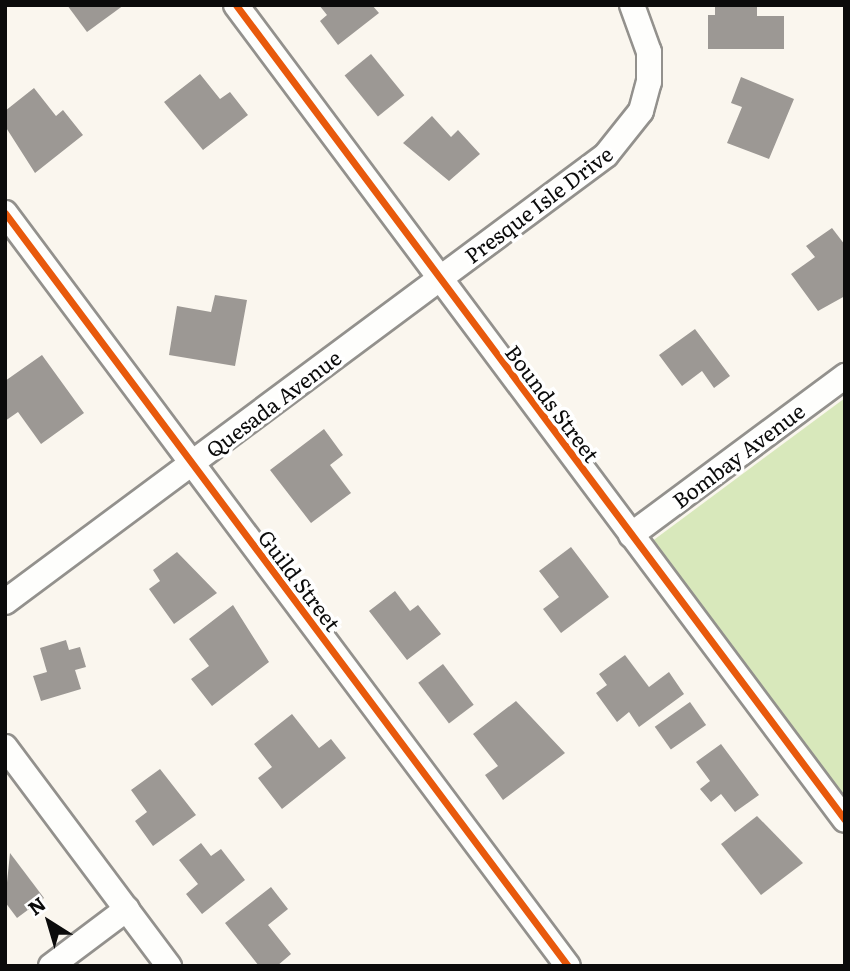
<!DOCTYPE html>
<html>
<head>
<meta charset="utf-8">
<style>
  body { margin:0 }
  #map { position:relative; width:850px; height:971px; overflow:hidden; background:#faf6ee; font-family:Literata,serif }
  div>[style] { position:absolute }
  .forest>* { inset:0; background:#d8e8bb }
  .building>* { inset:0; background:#9c9894; transform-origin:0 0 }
  .roads { filter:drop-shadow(2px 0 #93918d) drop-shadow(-2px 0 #93918d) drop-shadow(0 2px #93918d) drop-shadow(0 -2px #93918d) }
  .minor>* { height:24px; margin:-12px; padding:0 12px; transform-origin:12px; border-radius:12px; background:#fefefc }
  .cycleway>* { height:7px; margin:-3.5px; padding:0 3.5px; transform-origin:3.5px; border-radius:3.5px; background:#e8590c }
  span { translate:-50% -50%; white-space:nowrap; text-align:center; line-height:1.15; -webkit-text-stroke:7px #fff; paint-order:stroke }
  .street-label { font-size:21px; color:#0b0b0b }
  .frame { position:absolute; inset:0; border:7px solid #0b0b0b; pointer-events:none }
  .north { position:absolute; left:14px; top:887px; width:70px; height:70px; -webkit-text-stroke:5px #fff; paint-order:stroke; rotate:323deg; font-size:19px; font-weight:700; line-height:28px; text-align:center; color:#0b0b0b }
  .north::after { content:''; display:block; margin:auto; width:24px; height:32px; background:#0b0b0b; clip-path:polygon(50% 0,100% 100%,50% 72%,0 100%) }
</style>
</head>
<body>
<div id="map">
  <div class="forest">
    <i style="clip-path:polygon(845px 398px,845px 800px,651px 542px)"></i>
  </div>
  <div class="building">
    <i style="clip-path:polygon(67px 5px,124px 5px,87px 32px)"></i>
    <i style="clip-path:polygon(319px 5px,372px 5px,379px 13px,338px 45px,320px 21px,327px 15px)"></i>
    <i style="clip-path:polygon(715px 5px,757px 5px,757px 16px,784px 16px,784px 49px,708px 49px,708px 15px,715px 15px)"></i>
    <i style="left:371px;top:54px;width:53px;height:34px;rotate:51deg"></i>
    <i style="clip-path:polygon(200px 74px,220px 99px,230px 92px,248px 115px,203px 150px,164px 102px)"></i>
    <i style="clip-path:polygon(741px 77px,794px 99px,769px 159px,727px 143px,742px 107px,731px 103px)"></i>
    <i style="clip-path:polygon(34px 88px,56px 116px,63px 110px,83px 135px,35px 173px,5px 126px,5px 111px)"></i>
    <i style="clip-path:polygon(432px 116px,451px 137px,458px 130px,480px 154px,449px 181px,403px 143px)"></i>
    <i style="clip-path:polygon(832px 228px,845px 245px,845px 296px,818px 311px,791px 274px,815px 257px,806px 246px)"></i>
    <i style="clip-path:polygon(215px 295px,247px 300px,235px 366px,169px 355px,177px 306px,211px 312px)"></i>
    <i style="clip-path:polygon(695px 329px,730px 376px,714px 388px,702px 371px,682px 386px,659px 355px)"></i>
    <i style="clip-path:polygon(42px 355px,84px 413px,41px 444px,18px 412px,5px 421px,5px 381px)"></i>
    <i style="clip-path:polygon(324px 429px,343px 455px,330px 465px,351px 493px,311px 523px,270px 470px)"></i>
    <i style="clip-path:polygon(571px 547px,609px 597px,561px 633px,543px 609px,559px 597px,539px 571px)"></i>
    <i style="clip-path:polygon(177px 552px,217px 593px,174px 624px,149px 589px,160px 581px,153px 570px)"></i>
    <i style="clip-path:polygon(395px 591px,410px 611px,418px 605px,441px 634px,407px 660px,369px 611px)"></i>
    <i style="clip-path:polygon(233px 605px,269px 662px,212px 706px,191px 679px,209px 666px,189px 639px)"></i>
    <i style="clip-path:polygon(66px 640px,69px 650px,80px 647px,86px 667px,75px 670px,81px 689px,41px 701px,33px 676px,47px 672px,40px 648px)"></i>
    <i style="clip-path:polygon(625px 655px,649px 687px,669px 672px,684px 694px,639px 727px,629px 712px,617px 722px,596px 693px,607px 685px,599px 674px)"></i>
    <i style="left:443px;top:664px;width:51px;height:31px;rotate:53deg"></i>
    <i style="clip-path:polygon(516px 701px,565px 753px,503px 800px,485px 775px,498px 766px,473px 734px)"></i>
    <i style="left:690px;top:702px;width:28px;height:43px;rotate:55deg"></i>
    <i style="clip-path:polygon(292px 714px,319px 748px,331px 739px,346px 758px,282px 809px,258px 778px,272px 767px,254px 744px)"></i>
    <i style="clip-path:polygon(721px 744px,759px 795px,735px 812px,721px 794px,711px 802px,700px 789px,710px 781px,696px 762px)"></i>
    <i style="clip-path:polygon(160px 769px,196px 815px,153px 846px,135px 821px,147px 812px,131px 790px)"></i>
    <i style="clip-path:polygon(757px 816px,803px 863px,761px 895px,721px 844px)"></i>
    <i style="clip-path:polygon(201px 843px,211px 856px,221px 849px,245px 880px,202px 914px,186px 894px,198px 884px,179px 860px)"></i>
    <i style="clip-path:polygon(10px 853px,44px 898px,17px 918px,5px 902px)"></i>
    <i style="clip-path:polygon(271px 887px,288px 909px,268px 925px,291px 954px,277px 966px,259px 966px,225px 923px)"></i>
  </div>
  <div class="roads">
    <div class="minor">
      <i style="left:236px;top:5px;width:1017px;rotate:53.23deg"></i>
      <i style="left:5px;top:213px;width:940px;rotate:53.22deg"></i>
      <i style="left:631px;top:535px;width:267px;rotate:-36.6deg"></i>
      <i style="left:5px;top:602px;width:749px;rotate:-36.64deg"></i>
      <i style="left:606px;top:155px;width:56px;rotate:-51.5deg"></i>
      <i style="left:641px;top:111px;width:30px;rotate:-75deg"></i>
      <i style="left:649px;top:82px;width:30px;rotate:-90deg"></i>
      <i style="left:649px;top:52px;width:50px;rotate:-109.9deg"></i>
      <i style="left:5px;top:747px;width:274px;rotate:53.2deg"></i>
      <i style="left:51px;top:966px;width:95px;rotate:-36.9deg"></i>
    </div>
  </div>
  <div class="cycleway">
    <i style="left:236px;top:5px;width:1017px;rotate:53.23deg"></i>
    <i style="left:5px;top:213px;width:940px;rotate:53.22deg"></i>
  </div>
  <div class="street-label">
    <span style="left:538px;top:204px;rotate:-37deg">Presque Isle Drive</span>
    <span style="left:273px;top:403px;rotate:-37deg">Quesada Avenue</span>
    <span style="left:553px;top:403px;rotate:53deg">Bounds Street</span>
    <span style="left:738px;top:455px;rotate:-37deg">Bombay Avenue</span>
    <span style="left:300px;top:580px;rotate:53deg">Guild Street</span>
  </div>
  <div class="frame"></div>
  <div class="north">N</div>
</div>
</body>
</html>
